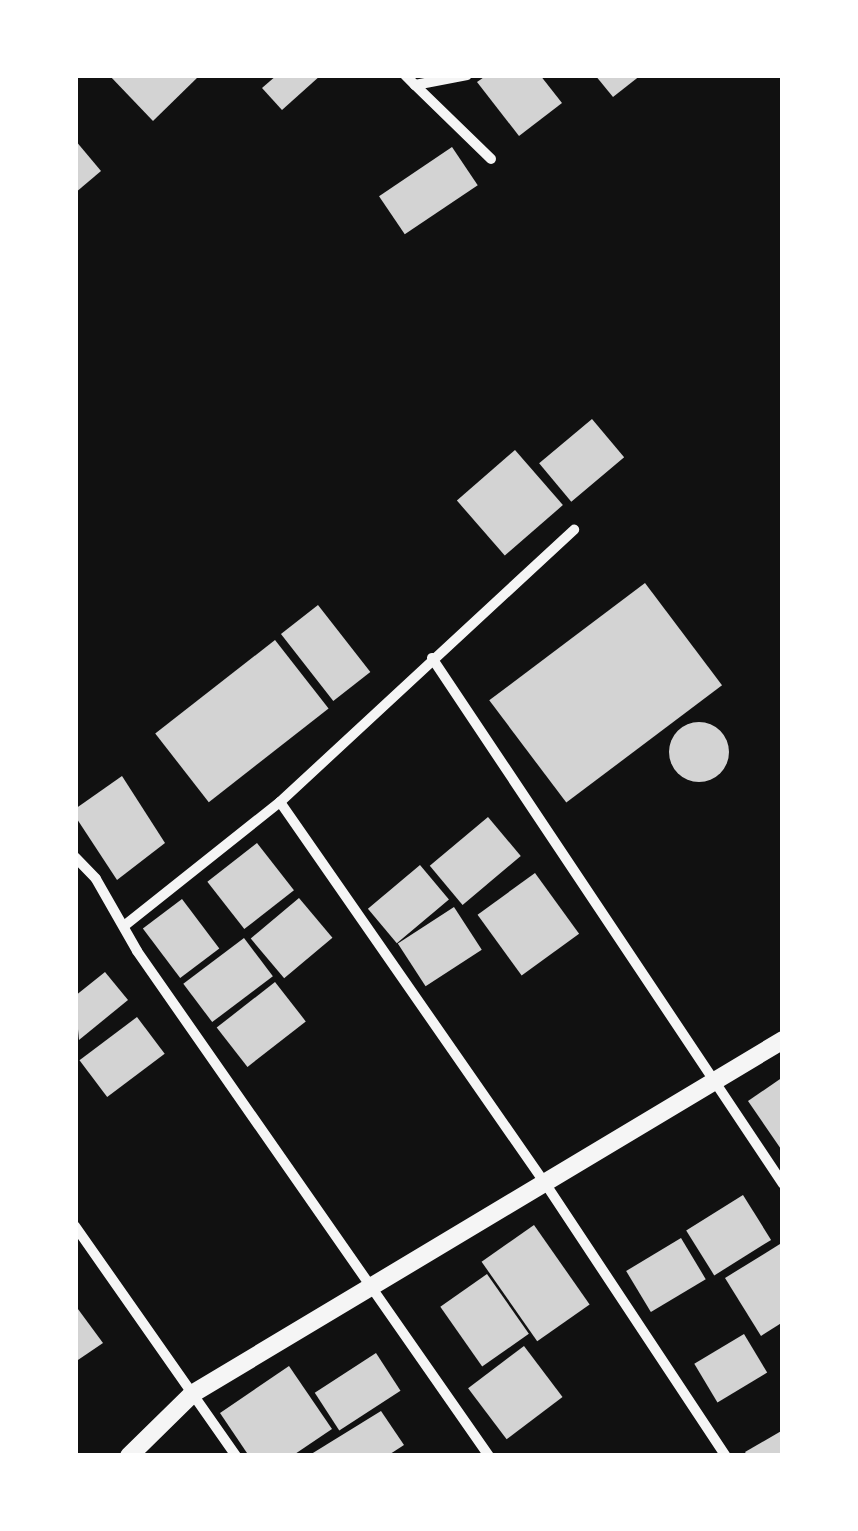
<!DOCTYPE html>
<html>
<head>
<meta charset="utf-8">
<style>
  body { margin:0 }
  #map { position:relative; width:858px; height:1531px; overflow:hidden; background:#111; font-family:Ubuntu,sans-serif }
  div>[style] { position:absolute }
  .building>* { inset:0; background:#d3d3d3; transform-origin:0 0 }
  .round { border-radius:50% }
  .minor>* { height:10px; margin:-5px; padding:0 5px; transform-origin:5px; border-radius:5px; background:#f5f5f5 }
  .tertiary>* { height:18px; margin:-9px; padding:0 9px; transform-origin:9px; border-radius:9px; background:#f5f5f5 }
  span { translate:-50% -50%; white-space:nowrap; text-align:center; line-height:1.15; -webkit-text-stroke:9px #fff; paint-order:stroke }
  .frame { position:absolute; inset:0; border:78px solid #fff; pointer-events:none }
</style>
</head>
<body>
<div id="map">
  <div class="building">
    <i style="clip-path:polygon(109px 75px,200px 75px,153px 121px)"></i>
    <i style="clip-path:polygon(277px 75px,321px 75px,282px 110px,262px 88px)"></i>
    <i style="clip-path:polygon(487px 75px,540px 75px,562px 103px,519px 136px,477px 82px)"></i>
    <i style="clip-path:polygon(595px 75px,641px 75px,613px 97px)"></i>
    <i style="clip-path:polygon(75px 140px,101px 171px,75px 193px)"></i>
    <i style="left:452px;top:147px;width:46px;height:88px;rotate:56deg"></i>
    <i style="left:592px;top:419px;width:50px;height:69px;rotate:50deg"></i>
    <i style="left:515px;top:450px;width:73px;height:77px;rotate:49deg"></i>
    <i style="left:645px;top:583px;width:128px;height:195px;rotate:53deg"></i>
    <i style="left:318px;top:605px;width:85px;height:47px;rotate:52deg"></i>
    <i style="left:275px;top:640px;width:87px;height:152px;rotate:52deg"></i>
    <i class="round" style="left:669px;top:722px;width:60px;height:60px"></i>
    <i style="clip-path:polygon(122px 776px,165px 843px,117px 880px,75px 816px,75px 809px)"></i>
    <i style="left:488px;top:817px;width:51px;height:76px;rotate:50deg"></i>
    <i style="left:257px;top:843px;width:60px;height:63px;rotate:52deg"></i>
    <i style="left:420px;top:865px;width:45px;height:68px;rotate:50deg"></i>
    <i style="left:535px;top:873px;width:75px;height:71px;rotate:54deg"></i>
    <i style="left:299px;top:898px;width:52px;height:63px;rotate:50deg"></i>
    <i style="left:182px;top:899px;width:62px;height:49px;rotate:53deg"></i>
    <i style="left:454px;top:907px;width:51px;height:67px;rotate:57deg"></i>
    <i style="left:244px;top:938px;width:48px;height:76px;rotate:53deg"></i>
    <i style="clip-path:polygon(105px 972px,128px 1000px,79px 1040px,75px 996px)"></i>
    <i style="left:275px;top:982px;width:50px;height:74px;rotate:52deg"></i>
    <i style="left:137px;top:1017px;width:46px;height:72px;rotate:53deg"></i>
    <i style="clip-path:polygon(783px 1077px,783px 1152px,748px 1101px)"></i>
    <i style="left:743px;top:1195px;width:53px;height:67px;rotate:58deg"></i>
    <i style="left:534px;top:1225px;width:97px;height:64px;rotate:55deg"></i>
    <i style="left:681px;top:1238px;width:48px;height:64px;rotate:59deg"></i>
    <i style="clip-path:polygon(780px 1244px,783px 1322px,761px 1336px,725px 1278px)"></i>
    <i style="left:487px;top:1274px;width:73px;height:57px;rotate:55deg"></i>
    <i style="clip-path:polygon(75px 1305px,103px 1343px,75px 1362px)"></i>
    <i style="left:744px;top:1334px;width:45px;height:58px;rotate:59deg"></i>
    <i style="left:524px;top:1346px;width:64px;height:70px;rotate:53deg"></i>
    <i style="left:376px;top:1353px;width:45px;height:73px;rotate:57deg"></i>
    <i style="clip-path:polygon(289px 1366px,332px 1429px,292px 1456px,249px 1456px,220px 1413px)"></i>
    <i style="clip-path:polygon(381px 1411px,404px 1445px,387px 1456px,308px 1456px)"></i>
    <i style="clip-path:polygon(783px 1430px,783px 1456px,748px 1456px,745px 1452px)"></i>
  </div>
  <div class="minor">
    <i style="left:405px;top:75px;width:14px;rotate:45deg"></i>
    <i style="left:415px;top:85px;width:53px;rotate:-10.9deg"></i>
    <i style="left:415px;top:85px;width:106px;rotate:44.2deg"></i>
    <i style="left:432px;top:658px;width:632px;rotate:56.28deg"></i>
    <i style="left:280px;top:802px;width:464px;rotate:55.2deg"></i>
    <i style="left:545px;top:1183px;width:328px;rotate:56.5deg"></i>
    <i style="left:75px;top:857px;width:30px;rotate:46deg"></i>
    <i style="left:96px;top:879px;width:83px;rotate:60.3deg"></i>
    <i style="left:137px;top:951px;width:616px;rotate:55.12deg"></i>
    <i style="left:124px;top:926px;width:199px;rotate:-38.5deg"></i>
    <i style="left:280px;top:802px;width:401px;rotate:-42.8deg"></i>
    <i style="left:75px;top:1226px;width:281px;rotate:55deg"></i>
  </div>
  <div class="tertiary">
    <i style="left:129px;top:1456px;width:88px;rotate:-44.5deg"></i>
    <i style="left:192px;top:1394px;width:689px;rotate:-30.92deg"></i>
  </div>
  <div class="frame"></div>
</div>
</body>
</html>
